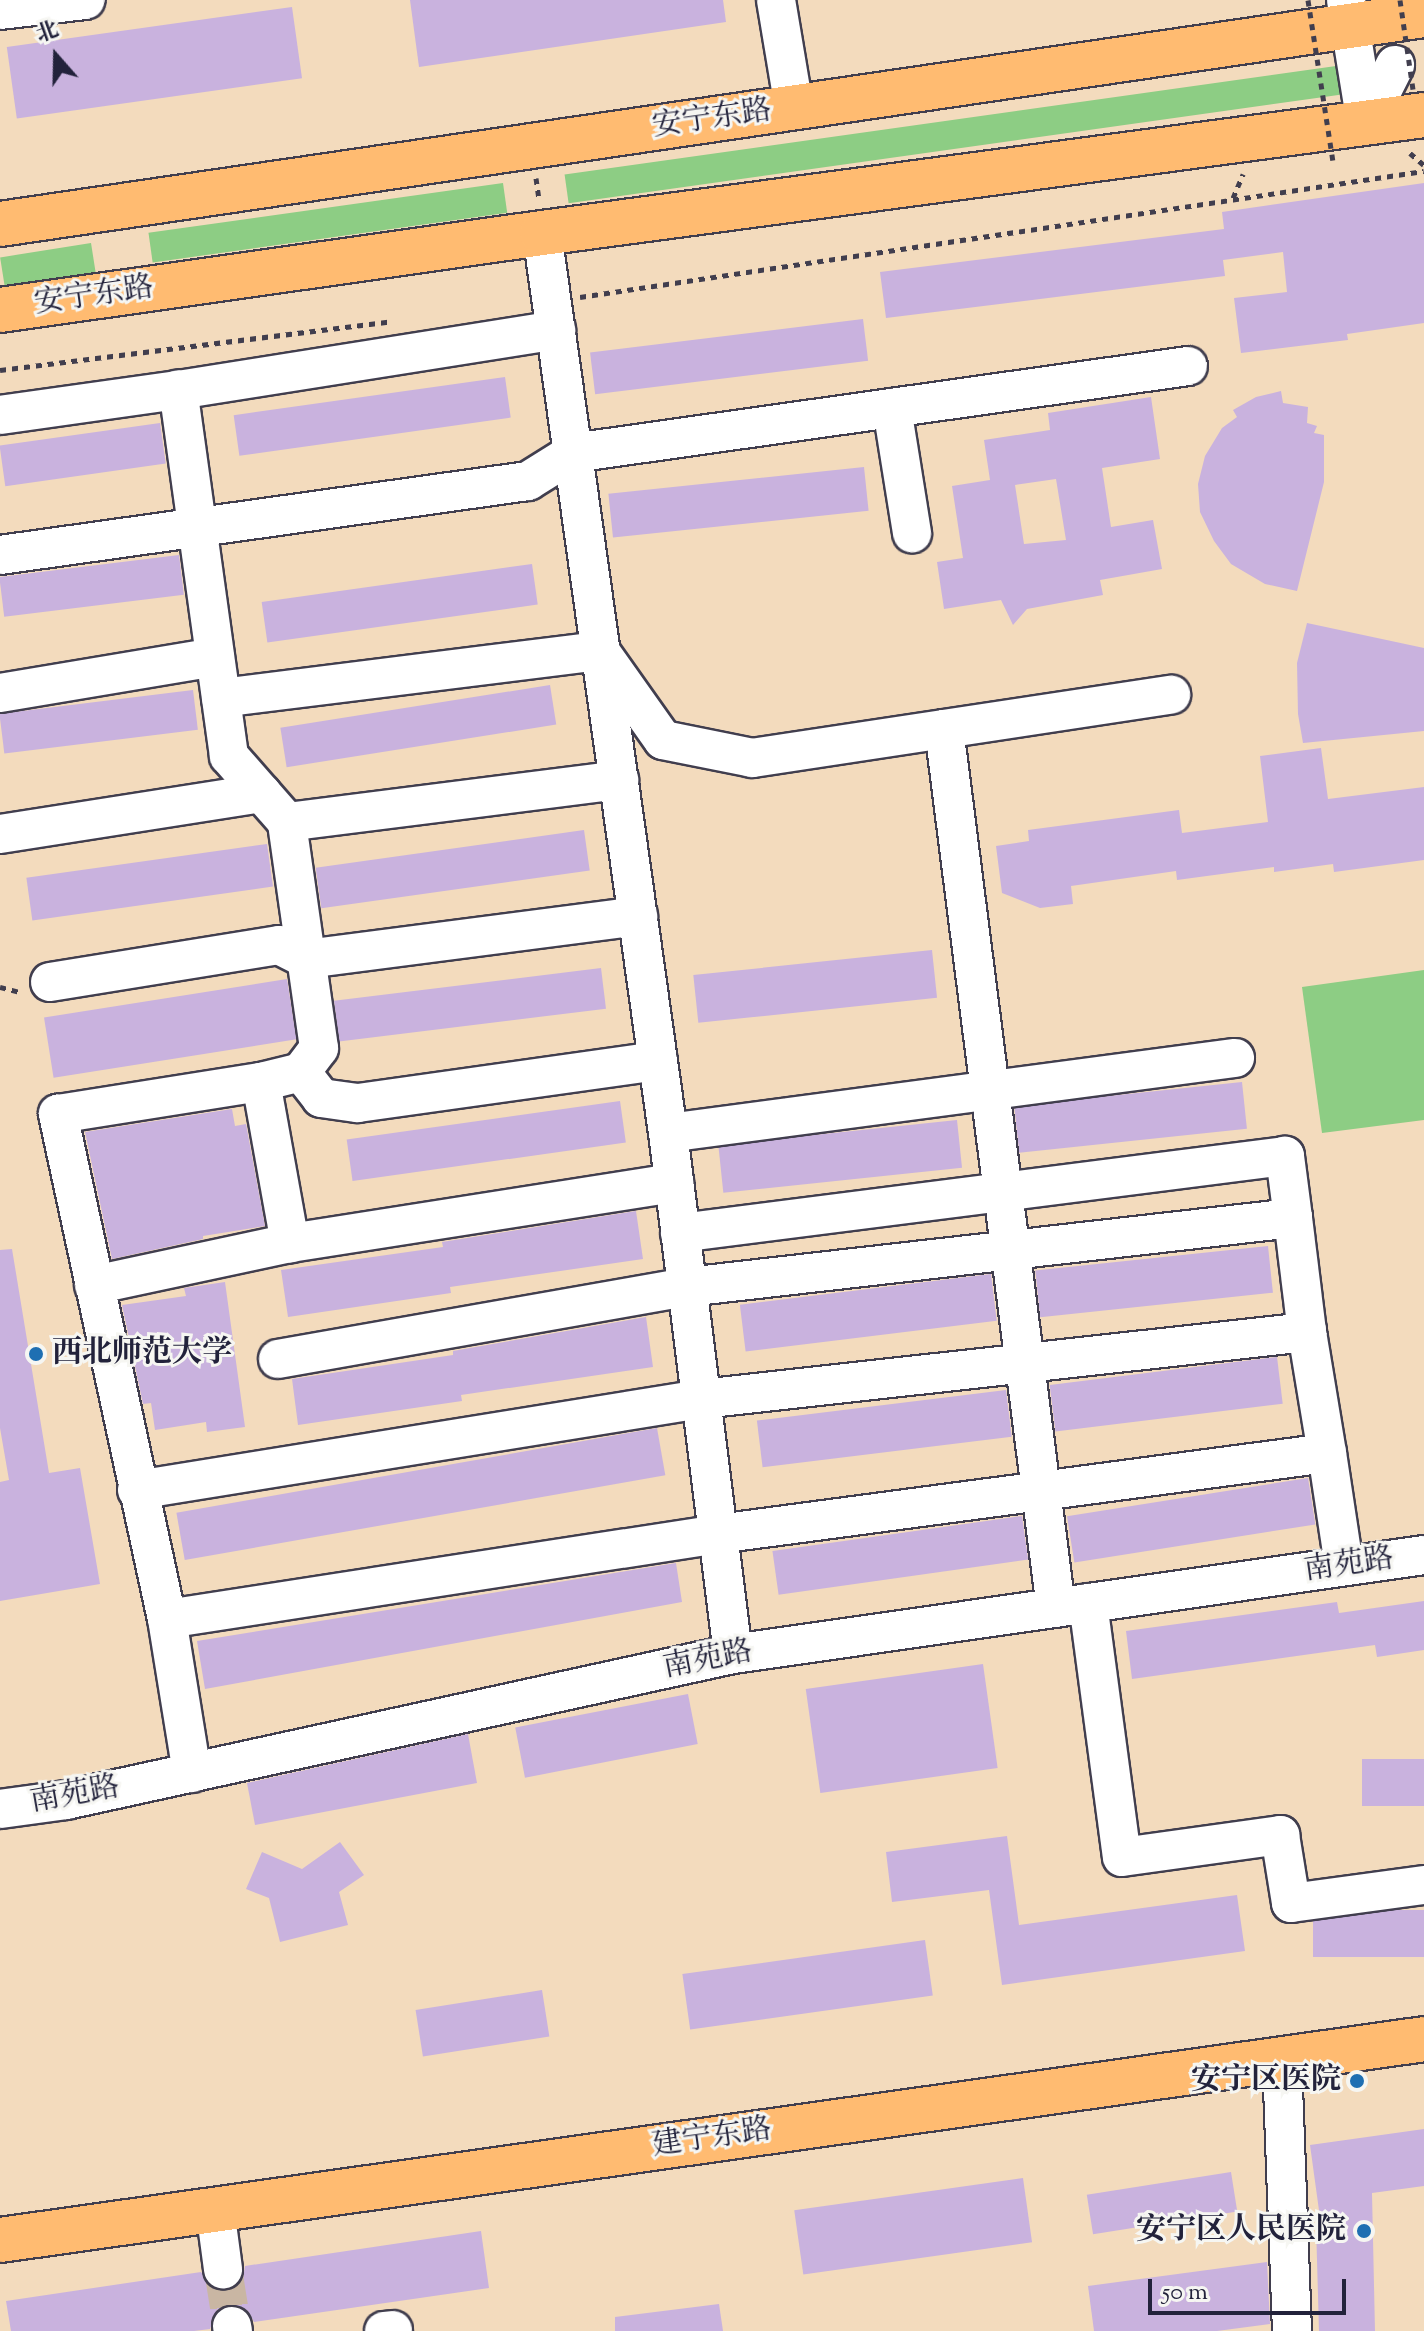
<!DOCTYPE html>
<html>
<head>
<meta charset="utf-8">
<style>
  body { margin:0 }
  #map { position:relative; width:1424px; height:2331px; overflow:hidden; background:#f3dbbd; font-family:"Sorts Mill Goudy","Noto Serif SC",serif }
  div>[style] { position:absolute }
  .green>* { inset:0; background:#8dcd84; transform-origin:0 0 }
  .building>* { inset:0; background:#c9b2de; transform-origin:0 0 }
  .minor-tunnel>* { height:38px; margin-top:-19px; transform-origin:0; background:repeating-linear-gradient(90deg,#c9b6a3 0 38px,transparent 0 57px) }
  .path>* { height:5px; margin-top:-2.5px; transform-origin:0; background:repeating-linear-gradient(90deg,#413e4e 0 6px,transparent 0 12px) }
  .roads { filter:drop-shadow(2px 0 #413e4e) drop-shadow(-2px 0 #413e4e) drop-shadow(0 2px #413e4e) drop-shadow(0 -2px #413e4e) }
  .minor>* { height:38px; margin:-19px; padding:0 19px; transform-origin:19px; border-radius:19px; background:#fff }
  .major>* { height:44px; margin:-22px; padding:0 22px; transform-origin:22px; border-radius:22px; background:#ffbb71 }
  .path-bridge>* { height:5px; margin-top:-2.5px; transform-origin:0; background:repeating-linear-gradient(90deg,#413e4e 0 6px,transparent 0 12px) }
  .dots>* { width:22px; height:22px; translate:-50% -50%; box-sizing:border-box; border:4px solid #f6f6f2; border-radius:50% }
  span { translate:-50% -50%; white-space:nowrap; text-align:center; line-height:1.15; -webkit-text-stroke:6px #f6f6f2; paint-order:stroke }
  .street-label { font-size:30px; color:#22223b }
  .poi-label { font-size:30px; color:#22223b; font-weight:700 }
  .left { translate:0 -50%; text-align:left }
  .right { translate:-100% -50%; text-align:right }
  .north { position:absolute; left:16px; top:16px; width:80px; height:80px; -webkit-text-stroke:6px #f6f6f2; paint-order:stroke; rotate:340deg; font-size:22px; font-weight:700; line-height:32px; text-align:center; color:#22223b }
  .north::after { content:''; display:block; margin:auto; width:28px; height:36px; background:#22223b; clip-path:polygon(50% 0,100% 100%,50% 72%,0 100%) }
  .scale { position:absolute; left:1148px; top:2279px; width:198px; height:36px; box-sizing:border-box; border:4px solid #22223b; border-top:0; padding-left:10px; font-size:24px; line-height:28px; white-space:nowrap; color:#22223b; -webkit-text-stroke:6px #f6f6f2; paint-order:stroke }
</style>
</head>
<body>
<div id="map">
  <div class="green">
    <i style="left:1336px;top:66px;width:29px;height:779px;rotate:82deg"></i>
    <i style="left:503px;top:183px;width:30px;height:358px;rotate:82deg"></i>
    <i style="left:91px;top:243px;width:30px;height:92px;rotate:81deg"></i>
    <i style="clip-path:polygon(1424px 970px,1424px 1120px,1322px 1133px,1302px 987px)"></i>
  </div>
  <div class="building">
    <i style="clip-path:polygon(410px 0,723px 0,726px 22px,419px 67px)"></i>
    <i style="left:292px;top:7px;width:72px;height:288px;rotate:82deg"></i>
    <i style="clip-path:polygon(1424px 183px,1424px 323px,1347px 334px,1348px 340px,1241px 353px,1234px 298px,1287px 292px,1283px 252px,1223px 260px,1225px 276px,886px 318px,880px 272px,1224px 229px,1222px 212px)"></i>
    <i style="left:863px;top:319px;width:42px;height:275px;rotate:83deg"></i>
    <i style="left:505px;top:377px;width:41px;height:274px;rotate:82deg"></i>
    <i style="clip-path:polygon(1281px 391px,1283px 403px,1308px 407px,1307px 423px,1317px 426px,1314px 433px,1324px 435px,1324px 482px,1297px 591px,1265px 584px,1231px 564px,1214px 541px,1200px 512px,1198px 484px,1205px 456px,1222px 428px,1237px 417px,1233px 410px,1256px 397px)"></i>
    <i style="clip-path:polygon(evenodd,1151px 397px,1160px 459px,1102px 468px,1111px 527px,1153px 520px,1162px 569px,1100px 580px,1103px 595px,1027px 609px,1013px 625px,1001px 600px,944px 609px,937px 562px,963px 558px,952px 486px,990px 480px,984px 440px,1050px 430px,1048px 413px,1151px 397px,1056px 479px,1066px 540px,1024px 544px,1015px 485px,1056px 479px)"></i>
    <i style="left:160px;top:423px;width:41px;height:162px;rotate:82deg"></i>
    <i style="left:864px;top:467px;width:44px;height:257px;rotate:84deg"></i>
    <i style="left:179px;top:555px;width:40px;height:181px;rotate:83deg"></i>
    <i style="left:532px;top:564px;width:41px;height:273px;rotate:82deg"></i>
    <i style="clip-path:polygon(1307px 623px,1424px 648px,1424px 731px,1303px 743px,1298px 714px,1297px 663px)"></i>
    <i style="left:550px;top:685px;width:40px;height:273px;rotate:81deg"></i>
    <i style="left:193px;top:690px;width:40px;height:195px;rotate:83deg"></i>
    <i style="clip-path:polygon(1321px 748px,1328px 799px,1424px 787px,1424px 860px,1334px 872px,1333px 864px,1274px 872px,1274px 867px,1177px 880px,1176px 871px,1071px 886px,1073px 904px,1040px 908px,1002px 893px,996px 846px,1029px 841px,1028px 830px,1179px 810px,1182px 833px,1268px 822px,1260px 756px)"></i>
    <i style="left:584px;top:830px;width:41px;height:271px;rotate:82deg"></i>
    <i style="left:267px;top:844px;width:43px;height:243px;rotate:82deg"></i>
    <i style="left:932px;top:950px;width:48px;height:240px;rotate:84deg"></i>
    <i style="left:601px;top:968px;width:41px;height:269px;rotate:83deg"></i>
    <i style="left:287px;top:979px;width:61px;height:246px;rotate:81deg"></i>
    <i style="left:1242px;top:1082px;width:47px;height:229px;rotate:84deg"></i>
    <i style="left:620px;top:1101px;width:42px;height:276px;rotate:82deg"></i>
    <i style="clip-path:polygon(232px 1109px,235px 1126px,246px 1124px,265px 1226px,203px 1236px,203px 1239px,112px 1259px,85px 1132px)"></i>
    <i style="left:957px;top:1120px;width:48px;height:240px;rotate:84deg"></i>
    <i style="clip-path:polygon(636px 1211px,643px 1259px,450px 1287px,451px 1293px,288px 1317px,281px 1270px,443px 1247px,442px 1242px)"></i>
    <i style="left:1268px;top:1246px;width:47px;height:234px;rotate:84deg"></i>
    <i style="clip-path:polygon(12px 1249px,49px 1473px,80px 1468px,100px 1584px,0 1601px,0 1482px,9px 1480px,0 1428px,0 1250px)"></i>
    <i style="left:991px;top:1274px;width:47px;height:253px;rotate:83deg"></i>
    <i style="clip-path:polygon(225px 1282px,245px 1427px,207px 1432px,206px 1422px,155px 1430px,151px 1403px,143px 1404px,122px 1305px,186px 1296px,184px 1288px)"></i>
    <i style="clip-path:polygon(646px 1317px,653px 1367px,461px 1395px,462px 1401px,298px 1425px,292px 1379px,453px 1355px,453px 1351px)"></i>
    <i style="left:1277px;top:1357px;width:47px;height:229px;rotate:83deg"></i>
    <i style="left:1006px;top:1390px;width:47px;height:251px;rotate:83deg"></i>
    <i style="left:657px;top:1428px;width:48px;height:488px;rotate:80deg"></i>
    <i style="left:1308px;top:1478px;width:47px;height:244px;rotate:81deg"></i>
    <i style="left:1022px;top:1516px;width:44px;height:252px;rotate:82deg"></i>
    <i style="clip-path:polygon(676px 1563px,682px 1602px,205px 1689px,197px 1641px)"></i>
    <i style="clip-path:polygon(1424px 1601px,1424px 1650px,1377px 1657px,1375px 1645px,1132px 1679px,1126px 1631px,1337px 1602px,1339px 1613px)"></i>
    <i style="left:983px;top:1664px;width:105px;height:179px;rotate:82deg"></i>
    <i style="left:688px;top:1694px;width:51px;height:176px;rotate:79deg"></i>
    <i style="clip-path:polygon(468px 1734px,477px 1783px,255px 1825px,247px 1783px)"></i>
    <i style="left:1424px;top:1759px;width:47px;height:62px;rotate:90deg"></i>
    <i style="clip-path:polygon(1007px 1836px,1019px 1925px,1237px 1895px,1245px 1951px,1002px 1985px,989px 1890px,892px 1902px,886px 1852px)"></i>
    <i style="clip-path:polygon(340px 1842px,364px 1875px,339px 1892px,348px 1925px,280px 1942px,269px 1898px,246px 1889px,262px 1852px,302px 1869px)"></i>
    <i style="left:1424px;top:1910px;width:47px;height:111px;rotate:90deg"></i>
    <i style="left:925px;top:1940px;width:56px;height:245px;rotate:82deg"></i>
    <i style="left:542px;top:1990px;width:47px;height:128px;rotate:81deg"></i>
    <i style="clip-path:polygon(1424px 2129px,1424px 2186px,1372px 2193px,1375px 2331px,1319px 2331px,1316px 2225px,1321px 2225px,1310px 2145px)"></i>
    <i style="left:1231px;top:2172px;width:40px;height:146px;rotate:81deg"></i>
    <i style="left:1023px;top:2178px;width:65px;height:231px;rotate:82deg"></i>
    <i style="clip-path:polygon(481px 2231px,489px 2288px,254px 2322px,248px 2311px,228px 2304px,217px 2310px,210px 2329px,194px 2331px,11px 2331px,6px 2301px,201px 2272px,214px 2289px,227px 2291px,243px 2278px,245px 2266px)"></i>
    <i style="clip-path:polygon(1267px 2262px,1270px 2324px,1217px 2331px,1094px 2331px,1088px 2286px)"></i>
    <i style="clip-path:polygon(719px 2304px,723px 2331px,615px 2331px,615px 2317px)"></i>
  </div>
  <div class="minor-tunnel">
    <i style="left:223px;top:2269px;width:58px;rotate:81deg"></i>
  </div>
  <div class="path">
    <i style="left:1410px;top:153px;width:18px;rotate:41deg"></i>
    <i style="left:536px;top:178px;width:22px;rotate:82deg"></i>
    <i style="left:1233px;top:198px;width:26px;rotate:-67deg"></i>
    <i style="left:580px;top:297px;width:853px;rotate:-8.49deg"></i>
    <i style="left:0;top:370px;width:391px;rotate:-7.1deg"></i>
    <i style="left:0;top:987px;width:21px;rotate:14deg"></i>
  </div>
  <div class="roads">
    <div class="minor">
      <i style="left:776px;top:0;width:109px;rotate:80.5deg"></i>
      <i style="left:1346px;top:0;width:125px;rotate:80.8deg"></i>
      <i style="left:0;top:10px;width:86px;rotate:-6.7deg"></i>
      <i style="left:1366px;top:123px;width:65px;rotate:-63.4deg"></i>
      <i style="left:542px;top:233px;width:909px;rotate:82.03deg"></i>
      <i style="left:668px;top:1133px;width:525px;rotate:82.89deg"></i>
      <i style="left:892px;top:408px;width:127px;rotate:80.9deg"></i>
      <i style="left:0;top:415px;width:180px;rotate:-8deg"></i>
      <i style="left:0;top:555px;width:533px;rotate:-7.98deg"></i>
      <i style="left:528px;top:481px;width:53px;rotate:-31.9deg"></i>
      <i style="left:573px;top:453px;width:621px;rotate:-8.05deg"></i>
      <i style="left:0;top:693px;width:218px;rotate:-9.5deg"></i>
      <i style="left:221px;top:698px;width:382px;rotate:-7.1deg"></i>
      <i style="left:600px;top:651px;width:109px;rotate:54.7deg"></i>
      <i style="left:663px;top:740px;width:91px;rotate:11.4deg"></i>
      <i style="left:752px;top:758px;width:424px;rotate:-8.6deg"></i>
      <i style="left:944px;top:729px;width:886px;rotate:82.74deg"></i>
      <i style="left:287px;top:822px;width:335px;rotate:-7.2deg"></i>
      <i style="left:0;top:834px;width:265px;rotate:-8.9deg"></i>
      <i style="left:50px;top:982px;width:232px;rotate:-9.2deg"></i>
      <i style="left:279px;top:945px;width:31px;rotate:27deg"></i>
      <i style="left:307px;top:959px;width:334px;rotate:-7.4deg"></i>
      <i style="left:301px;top:1072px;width:33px;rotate:52deg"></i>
      <i style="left:321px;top:1098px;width:37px;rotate:8deg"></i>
      <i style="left:358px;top:1103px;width:303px;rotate:-8deg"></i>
      <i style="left:261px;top:1082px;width:164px;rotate:79.8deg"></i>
      <i style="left:290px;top:1243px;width:389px;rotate:-8.9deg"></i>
      <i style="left:668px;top:1133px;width:572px;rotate:-7.54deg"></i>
      <i style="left:94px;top:1285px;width:200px;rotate:-12.1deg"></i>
      <i style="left:278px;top:1359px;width:415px;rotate:-10deg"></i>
      <i style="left:687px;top:1287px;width:610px;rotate:-6.5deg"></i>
      <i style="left:1293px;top:1218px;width:63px;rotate:-97.4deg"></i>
      <i style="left:1285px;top:1156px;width:610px;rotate:172.75deg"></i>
      <i style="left:1327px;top:1453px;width:114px;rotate:81.4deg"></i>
      <i style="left:137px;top:1490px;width:571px;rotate:-9.17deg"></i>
      <i style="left:701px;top:1399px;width:610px;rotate:-6.31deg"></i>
      <i style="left:1307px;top:1332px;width:115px;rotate:-97deg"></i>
      <i style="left:1088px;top:1603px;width:256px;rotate:82.4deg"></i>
      <i style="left:1122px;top:1857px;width:160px;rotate:-7.9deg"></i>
      <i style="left:1280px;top:1835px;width:69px;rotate:80.8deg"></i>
      <i style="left:1291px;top:1903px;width:134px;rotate:-7.7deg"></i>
      <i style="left:167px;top:1619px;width:558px;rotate:-8.77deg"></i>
      <i style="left:718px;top:1534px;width:614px;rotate:-7.58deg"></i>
      <i style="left:1327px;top:1453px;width:123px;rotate:-99.4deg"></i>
      <i style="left:192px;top:1773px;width:156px;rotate:-99.2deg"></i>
      <i style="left:167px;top:1619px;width:517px;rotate:-102.18deg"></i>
      <i style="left:58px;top:1114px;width:206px;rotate:-9deg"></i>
      <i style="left:261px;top:1082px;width:41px;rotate:-14deg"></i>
      <i style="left:301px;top:1072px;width:30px;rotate:-53deg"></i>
      <i style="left:319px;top:1048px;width:228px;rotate:-98.1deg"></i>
      <i style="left:287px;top:822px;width:88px;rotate:-131.3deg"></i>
      <i style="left:229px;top:756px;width:370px;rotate:-97.9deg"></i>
      <i style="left:178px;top:390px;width:383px;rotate:-9deg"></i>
      <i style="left:0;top:1809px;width:67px;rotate:-7.8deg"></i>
      <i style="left:66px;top:1800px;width:683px;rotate:-12.35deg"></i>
      <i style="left:733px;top:1654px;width:698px;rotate:-8.15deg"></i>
      <i style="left:1282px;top:2059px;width:272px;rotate:87.9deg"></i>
      <i style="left:215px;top:2209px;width:61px;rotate:82.4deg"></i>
      <i style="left:232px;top:2326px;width:5px;rotate:79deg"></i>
      <i style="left:384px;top:2331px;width:9px;rotate:-6deg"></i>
    </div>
    <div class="major">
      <i style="left:0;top:224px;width:1439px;rotate:-8.35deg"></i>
      <i style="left:0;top:310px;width:547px;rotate:-8.09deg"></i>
      <i style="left:542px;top:233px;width:890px;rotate:-7.62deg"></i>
      <i style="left:0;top:2240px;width:1438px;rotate:-8.03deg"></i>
    </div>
  </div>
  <div class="path-bridge">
    <i style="left:1308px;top:0;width:163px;rotate:81.2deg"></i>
    <i style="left:1400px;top:0;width:90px;rotate:81.7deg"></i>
  </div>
  <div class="dots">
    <i style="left:36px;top:1354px;background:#1f6fb2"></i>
    <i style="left:1357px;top:2081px;background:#1f6fb2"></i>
    <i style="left:1364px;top:2231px;background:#1f6fb2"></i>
  </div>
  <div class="street-label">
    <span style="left:712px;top:120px;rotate:-8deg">安宁东路</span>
    <span style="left:94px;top:297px;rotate:-8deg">安宁东路</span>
    <span style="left:1349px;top:1566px;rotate:-8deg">南苑路</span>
    <span style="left:708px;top:1661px;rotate:-11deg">南苑路</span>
    <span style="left:75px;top:1796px;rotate:-10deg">南苑路</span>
    <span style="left:712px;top:2139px;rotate:-8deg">建宁东路</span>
  </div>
  <div class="poi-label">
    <span class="left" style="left:52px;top:1354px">西北师范大学</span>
    <span class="right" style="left:1341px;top:2081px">安宁区医院</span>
    <span class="right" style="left:1346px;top:2231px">安宁区人民医院</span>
  </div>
  <div class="north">北</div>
  <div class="scale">50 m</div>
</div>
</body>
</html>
